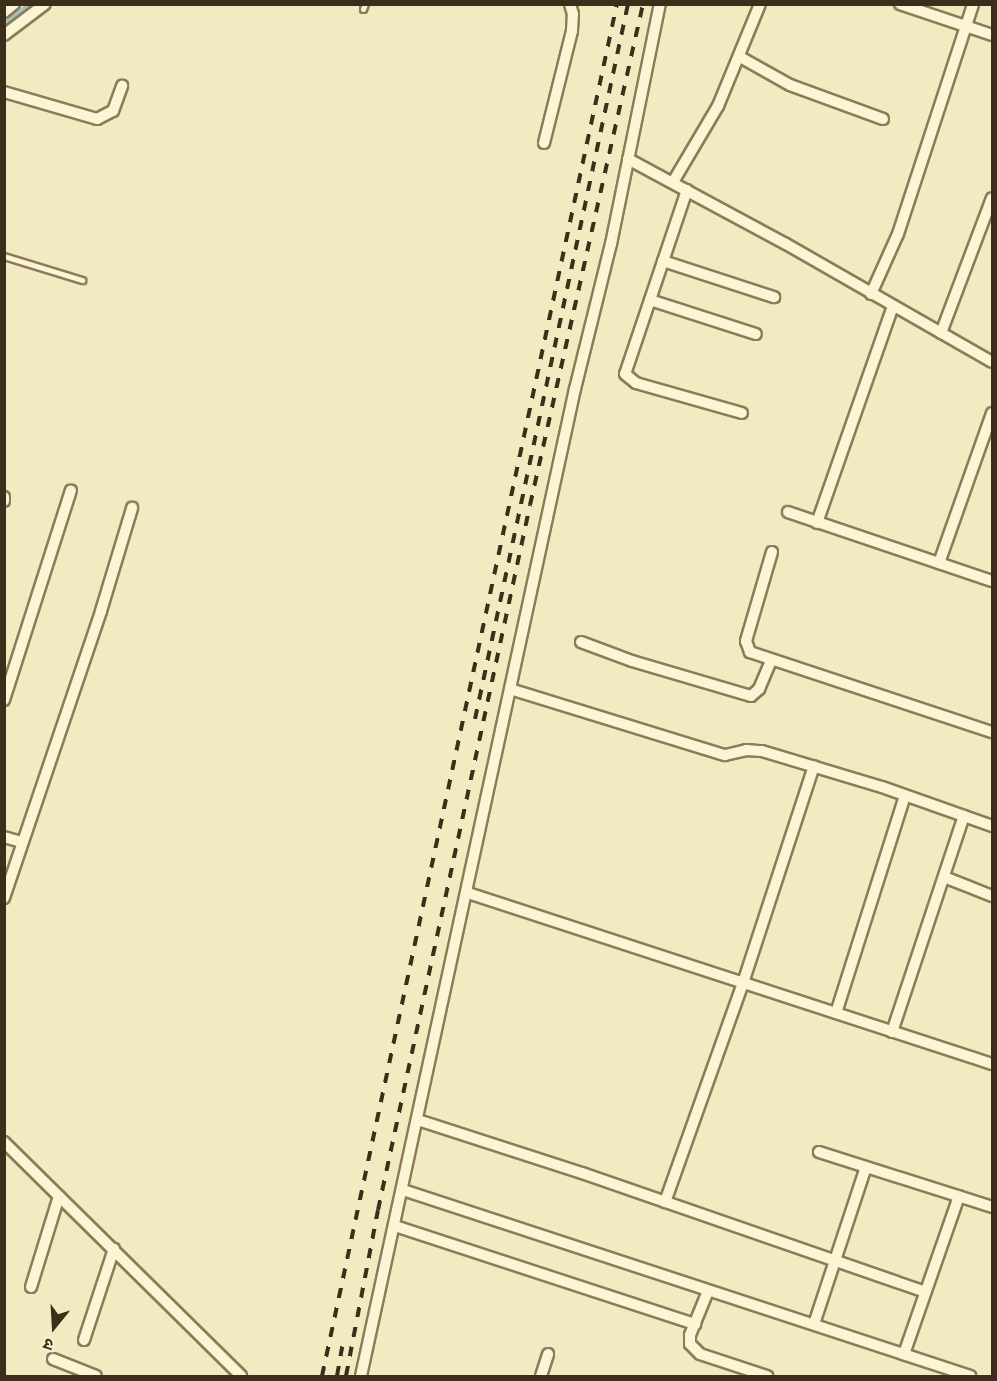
<!DOCTYPE html>
<html>
<head>
<meta charset="utf-8">
<style>
  body { margin:0 }
  #map { position:relative; width:997px; height:1381px; overflow:hidden; background:#f2eac1; font-family:"Times New Roman","Noto Sans Devanagari",serif }
  div>[style] { position:absolute }
  .stream>* { height:4px; margin:-2px; padding:0 2px; transform-origin:2px; border-radius:2px; background:#a4c4bf }
  .roads { filter:drop-shadow(2px 0 #8d7b57) drop-shadow(-2px 0 #8d7b57) drop-shadow(0 2px #8d7b57) drop-shadow(0 -2px #8d7b57) }
  .service>* { height:5px; margin:-2.5px; padding:0 2.5px; transform-origin:2.5px; border-radius:2.5px; background:#fcf5d5 }
  .minor>* { height:10px; margin:-5px; padding:0 5px; transform-origin:5px; border-radius:5px; background:#fcf5d5 }
  .rail>* { height:4px; margin-top:-2px; transform-origin:0; background:repeating-linear-gradient(90deg,#3b2f1c 0 10px,transparent 0 20px) }
  span { translate:-50% -50%; white-space:nowrap; text-align:center; line-height:1.15; -webkit-text-stroke:4.5px #f8f2d1; paint-order:stroke }
  .frame { position:absolute; inset:0; border:6px solid #3b2f1c; pointer-events:none }
  .north { position:absolute; left:24px; top:1297px; width:60px; height:60px; -webkit-text-stroke:4px #f8f2d1; paint-order:stroke; rotate:198deg; font-size:16px; font-weight:700; line-height:24px; text-align:center; color:#3b2f1c }
  .north::after { content:''; display:block; margin:auto; width:21px; height:27px; background:#3b2f1c; clip-path:polygon(50% 0,100% 100%,50% 72%,0 100%) }
</style>
</head>
<body>
<div id="map">
  <div class="stream">
    <i style="left:4px;top:23px;width:32px;rotate:-36deg"></i>
  </div>
  <div class="roads">
    <div class="service">
      <i style="left:363px;top:9px;width:5px;rotate:-68deg"></i>
      <i style="left:4px;top:256px;width:82px;rotate:17.1deg"></i>
    </div>
    <div class="minor">
      <i style="left:900px;top:4px;width:97px;rotate:18.6deg"></i>
      <i style="left:4px;top:12px;width:13px;rotate:-39deg"></i>
      <i style="left:4px;top:35px;width:51px;rotate:-37.1deg"></i>
      <i style="left:740px;top:57px;width:57px;rotate:29.2deg"></i>
      <i style="left:790px;top:85px;width:99px;rotate:20.1deg"></i>
      <i style="left:4px;top:92px;width:97px;rotate:16.2deg"></i>
      <i style="left:97px;top:119px;width:18px;rotate:-27deg"></i>
      <i style="left:113px;top:111px;width:27px;rotate:-70deg"></i>
      <i style="left:544px;top:143px;width:115px;rotate:-76deg"></i>
      <i style="left:572px;top:31px;width:17px;rotate:-87deg"></i>
      <i style="left:573px;top:14px;width:10px;rotate:-107deg"></i>
      <i style="left:628px;top:159px;width:179px;rotate:28.3deg"></i>
      <i style="left:786px;top:244px;width:237px;rotate:29.8deg"></i>
      <i style="left:673px;top:182px;width:88px;rotate:-59.4deg"></i>
      <i style="left:718px;top:106px;width:110px;rotate:-67.6deg"></i>
      <i style="left:687px;top:190px;width:194px;rotate:108.6deg"></i>
      <i style="left:625px;top:374px;width:14px;rotate:39deg"></i>
      <i style="left:636px;top:383px;width:110px;rotate:15.8deg"></i>
      <i style="left:663px;top:261px;width:117px;rotate:18deg"></i>
      <i style="left:871px;top:294px;width:66px;rotate:-65.8deg"></i>
      <i style="left:898px;top:234px;width:242px;rotate:-71.9deg"></i>
      <i style="left:650px;top:300px;width:111px;rotate:17.8deg"></i>
      <i style="left:941px;top:333px;width:144px;rotate:-69.3deg"></i>
      <i style="left:4px;top:497px;width:4px;rotate:90deg"></i>
      <i style="left:788px;top:512px;width:215px;rotate:18.7deg"></i>
      <i style="left:817px;top:523px;width:230px;rotate:-70.7deg"></i>
      <i style="left:772px;top:552px;width:93px;rotate:106.3deg"></i>
      <i style="left:746px;top:641px;width:12px;rotate:70deg"></i>
      <i style="left:750px;top:652px;width:255px;rotate:18.3deg"></i>
      <i style="left:939px;top:563px;width:159px;rotate:-70.5deg"></i>
      <i style="left:581px;top:642px;width:54px;rotate:20.4deg"></i>
      <i style="left:632px;top:661px;width:124px;rotate:16.4deg"></i>
      <i style="left:751px;top:696px;width:11px;rotate:-41deg"></i>
      <i style="left:759px;top:689px;width:30px;rotate:-67deg"></i>
      <i style="left:510px;top:689px;width:225px;rotate:17.1deg"></i>
      <i style="left:725px;top:755px;width:22px;rotate:-13deg"></i>
      <i style="left:746px;top:750px;width:16px;rotate:4deg"></i>
      <i style="left:762px;top:751px;width:125px;rotate:16.7deg"></i>
      <i style="left:882px;top:787px;width:117px;rotate:19.5deg"></i>
      <i style="left:4px;top:700px;width:220px;rotate:-72.3deg"></i>
      <i style="left:4px;top:837px;width:18px;rotate:16deg"></i>
      <i style="left:944px;top:877px;width:52px;rotate:21.6deg"></i>
      <i style="left:468px;top:893px;width:551px;rotate:18.07deg"></i>
      <i style="left:4px;top:898px;width:303px;rotate:-71.3deg"></i>
      <i style="left:101px;top:611px;width:108px;rotate:-73.2deg"></i>
      <i style="left:836px;top:1013px;width:228px;rotate:-72.4deg"></i>
      <i style="left:892px;top:1032px;width:228px;rotate:-71.6deg"></i>
      <i style="left:418px;top:1120px;width:172px;rotate:17.9deg"></i>
      <i style="left:582px;top:1173px;width:363px;rotate:19.1deg"></i>
      <i style="left:4px;top:1142px;width:333px;rotate:44.6deg"></i>
      <i style="left:819px;top:1152px;width:182px;rotate:17.6deg"></i>
      <i style="left:403px;top:1190px;width:597px;rotate:18.16deg"></i>
      <i style="left:665px;top:1202px;width:232px;rotate:-70.4deg"></i>
      <i style="left:743px;top:983px;width:228px;rotate:-71.9deg"></i>
      <i style="left:395px;top:1226px;width:316px;rotate:18.1deg"></i>
      <i style="left:31px;top:1287px;width:95px;rotate:-72.9deg"></i>
      <i style="left:708px;top:1291px;width:48px;rotate:112.2deg"></i>
      <i style="left:690px;top:1335px;width:9px;rotate:90deg"></i>
      <i style="left:690px;top:1344px;width:14px;rotate:45deg"></i>
      <i style="left:700px;top:1354px;width:71px;rotate:18.2deg"></i>
      <i style="left:814px;top:1324px;width:165px;rotate:-71.7deg"></i>
      <i style="left:84px;top:1340px;width:96px;rotate:-71.8deg"></i>
      <i style="left:904px;top:1354px;width:167px;rotate:-70.8deg"></i>
      <i style="left:53px;top:1359px;width:46px;rotate:21.6deg"></i>
      <i style="left:361px;top:1376px;width:1010px;rotate:-77.77deg"></i>
      <i style="left:575px;top:389px;width:149px;rotate:-76.1deg"></i>
      <i style="left:611px;top:244px;width:245px;rotate:-78.5deg"></i>
      <i style="left:541px;top:1376px;width:23px;rotate:-72deg"></i>
    </div>
  </div>
  <div class="rail">
    <i style="left:475px;top:719px;width:731px;rotate:-77.92deg"></i>
    <i style="left:322px;top:1376px;width:1403px;rotate:-77.87deg"></i>
    <i style="left:337px;top:1376px;width:39px;rotate:-80deg"></i>
    <i style="left:346px;top:1376px;width:169px;rotate:-79.1deg"></i>
    <i style="left:378px;top:1210px;width:721px;rotate:-77.83deg"></i>
    <i style="left:530px;top:505px;width:514px;rotate:-77.29deg"></i>
  </div>
  <div class="frame"></div>
  <div class="north">उ</div>
</div>
</body>
</html>
